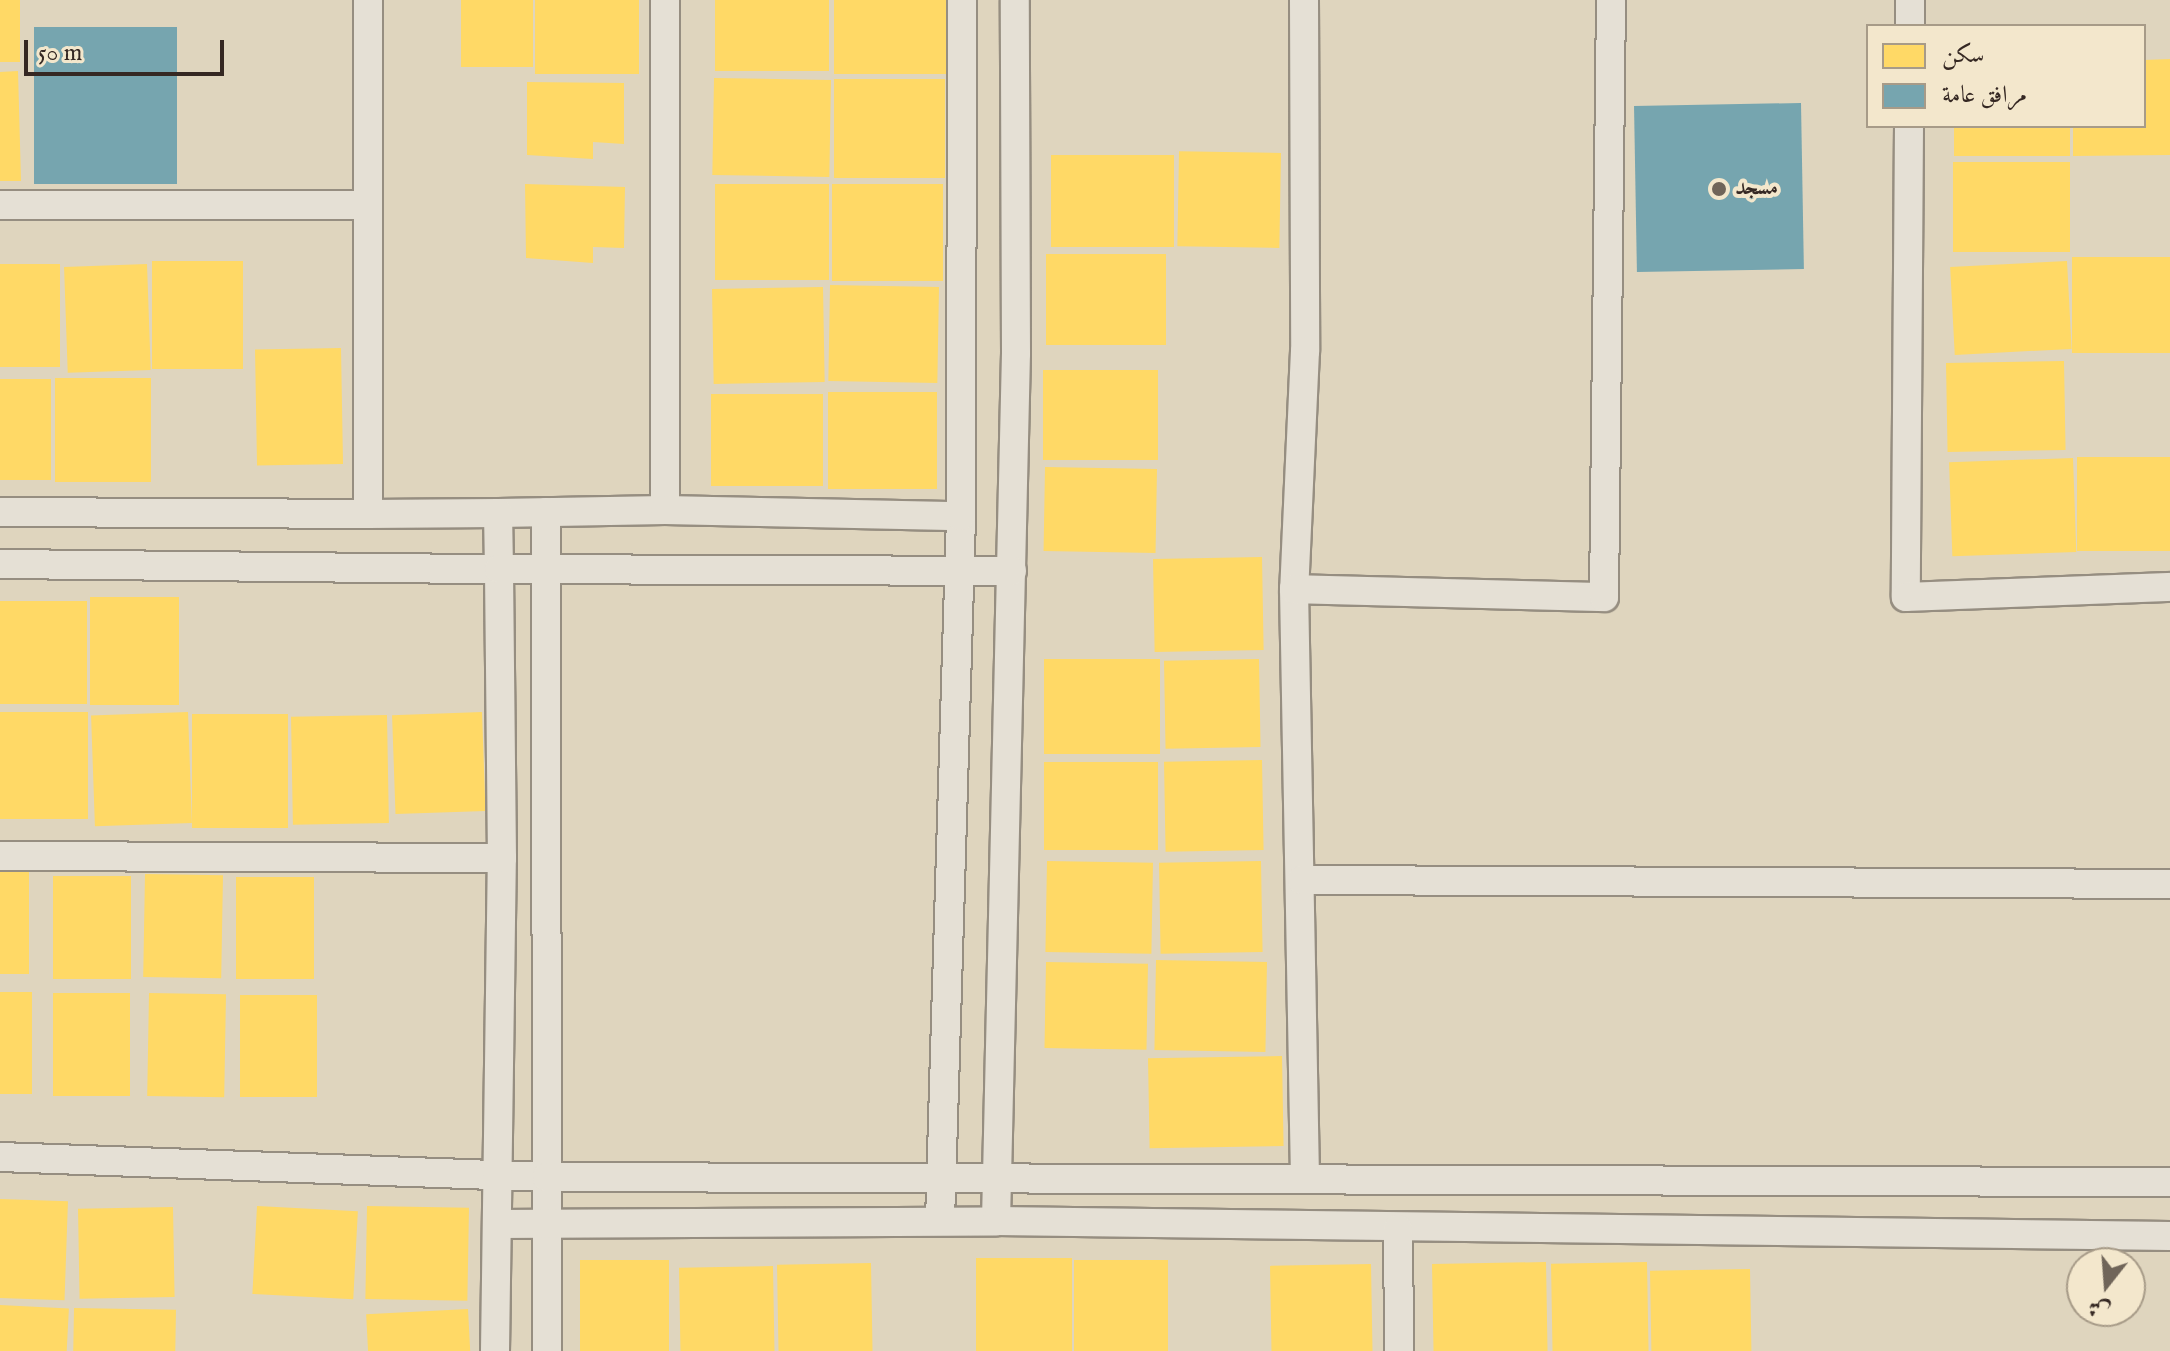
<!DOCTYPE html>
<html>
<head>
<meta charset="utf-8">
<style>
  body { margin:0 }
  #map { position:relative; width:2170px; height:1351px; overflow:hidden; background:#dfd5be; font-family:"IM FELL English",Amiri,serif }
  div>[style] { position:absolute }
  .homes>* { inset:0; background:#ffd966; transform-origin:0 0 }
  .public>* { inset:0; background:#76a5af; transform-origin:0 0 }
  .roads { filter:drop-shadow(2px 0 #968e81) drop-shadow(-2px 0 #968e81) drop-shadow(0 2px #968e81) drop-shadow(0 -2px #968e81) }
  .minor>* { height:28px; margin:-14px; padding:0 14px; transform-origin:14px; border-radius:14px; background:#e5e0d5 }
  .dots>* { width:22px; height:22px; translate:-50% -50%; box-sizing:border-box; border:4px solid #f3e7cc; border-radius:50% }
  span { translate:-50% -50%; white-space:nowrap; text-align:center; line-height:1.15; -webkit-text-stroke:8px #f3e7cc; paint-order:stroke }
  .poi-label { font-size:22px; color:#352823; font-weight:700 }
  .left { translate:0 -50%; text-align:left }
  .legend { position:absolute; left:1866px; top:24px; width:280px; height:104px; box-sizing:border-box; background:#f3e7cc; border:2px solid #a79b88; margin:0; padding:10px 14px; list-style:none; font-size:24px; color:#352823 }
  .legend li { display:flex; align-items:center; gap:16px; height:40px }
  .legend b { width:40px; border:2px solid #a79b88 }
  .north { position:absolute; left:2066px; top:1247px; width:80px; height:80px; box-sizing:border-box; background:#f3e7cc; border:2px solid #a79b88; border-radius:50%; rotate:197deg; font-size:22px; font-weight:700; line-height:32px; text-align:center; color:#352823 }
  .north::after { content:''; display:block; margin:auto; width:28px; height:36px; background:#706559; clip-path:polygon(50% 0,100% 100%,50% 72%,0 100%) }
  .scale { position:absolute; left:24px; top:40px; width:200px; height:36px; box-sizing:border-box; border:4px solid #352823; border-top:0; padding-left:10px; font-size:24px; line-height:28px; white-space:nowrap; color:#352823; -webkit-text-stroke:6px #f3e7cc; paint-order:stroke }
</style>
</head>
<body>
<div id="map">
  <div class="homes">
    <i style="left:0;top:0;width:20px;height:62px"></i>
    <i style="left:461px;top:0;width:72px;height:67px"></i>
    <i style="left:535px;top:0;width:104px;height:74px"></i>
    <i style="left:715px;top:0;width:114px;height:71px"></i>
    <i style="left:834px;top:0;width:117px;height:74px"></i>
    <i style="clip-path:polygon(2170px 59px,2170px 155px,2073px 156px,2073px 126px,2144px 126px,2144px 60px)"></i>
    <i style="clip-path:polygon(18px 71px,21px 181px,0 181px,0 72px)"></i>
    <i style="left:834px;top:79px;width:111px;height:99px"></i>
    <i style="left:831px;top:80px;width:97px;height:117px;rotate:91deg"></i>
    <i style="clip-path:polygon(527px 82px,624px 83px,624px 144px,593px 142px,593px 159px,527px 155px)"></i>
    <i style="left:1954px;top:126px;width:116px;height:30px"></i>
    <i style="left:1281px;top:153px;width:95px;height:102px;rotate:91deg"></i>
    <i style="left:1051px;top:155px;width:123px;height:92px"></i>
    <i style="left:2070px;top:162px;width:90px;height:117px;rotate:90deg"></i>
    <i style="clip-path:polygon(525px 184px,625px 187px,624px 248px,593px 247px,593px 263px,526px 258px)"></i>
    <i style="left:715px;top:184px;width:114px;height:96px"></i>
    <i style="left:943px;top:184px;width:97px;height:111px;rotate:90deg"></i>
    <i style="left:1046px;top:254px;width:120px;height:91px"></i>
    <i style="left:2170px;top:257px;width:96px;height:98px;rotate:90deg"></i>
    <i style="left:152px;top:261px;width:91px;height:108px"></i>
    <i style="left:2067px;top:261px;width:88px;height:117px;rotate:87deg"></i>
    <i style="left:0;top:264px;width:60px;height:103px"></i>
    <i style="left:147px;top:264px;width:106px;height:83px;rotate:88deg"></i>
    <i style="left:823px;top:287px;width:95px;height:111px;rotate:89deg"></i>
    <i style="left:939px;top:287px;width:96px;height:109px;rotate:91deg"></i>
    <i style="left:341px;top:348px;width:116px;height:86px;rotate:89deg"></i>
    <i style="left:2064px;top:361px;width:89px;height:118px;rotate:89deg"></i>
    <i style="left:1158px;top:370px;width:90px;height:115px;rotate:90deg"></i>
    <i style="left:151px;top:378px;width:104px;height:96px;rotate:90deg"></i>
    <i style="left:0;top:379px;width:51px;height:101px"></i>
    <i style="left:828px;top:392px;width:109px;height:97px"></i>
    <i style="left:823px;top:394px;width:92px;height:112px;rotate:90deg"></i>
    <i style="left:2170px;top:457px;width:94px;height:93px;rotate:90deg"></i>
    <i style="left:2073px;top:458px;width:94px;height:124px;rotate:88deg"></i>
    <i style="left:1157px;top:469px;width:84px;height:112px;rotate:91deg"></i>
    <i style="left:1262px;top:557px;width:93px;height:109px;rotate:89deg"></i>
    <i style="left:179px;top:597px;width:108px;height:89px;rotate:90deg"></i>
    <i style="left:0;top:601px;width:87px;height:103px"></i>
    <i style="left:1160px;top:659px;width:95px;height:116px;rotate:90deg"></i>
    <i style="left:1259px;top:659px;width:88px;height:95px;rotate:89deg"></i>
    <i style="left:0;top:712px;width:88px;height:107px"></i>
    <i style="left:188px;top:712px;width:111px;height:97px;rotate:88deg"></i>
    <i style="left:482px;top:712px;width:99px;height:90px;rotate:88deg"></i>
    <i style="left:192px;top:714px;width:96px;height:114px"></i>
    <i style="left:387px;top:715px;width:108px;height:96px;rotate:89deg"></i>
    <i style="left:1262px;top:760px;width:90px;height:98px;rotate:89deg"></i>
    <i style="left:1158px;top:762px;width:88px;height:114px;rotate:90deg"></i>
    <i style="left:1047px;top:861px;width:106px;height:91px;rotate:1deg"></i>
    <i style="left:1261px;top:861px;width:91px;height:102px;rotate:89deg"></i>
    <i style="left:0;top:872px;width:29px;height:102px"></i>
    <i style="left:145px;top:874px;width:78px;height:103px;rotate:1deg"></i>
    <i style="left:53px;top:876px;width:78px;height:103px"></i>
    <i style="left:236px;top:877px;width:78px;height:102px"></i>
    <i style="left:1156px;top:960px;width:111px;height:90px;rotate:1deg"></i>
    <i style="left:1046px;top:962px;width:102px;height:86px;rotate:1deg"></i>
    <i style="left:0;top:992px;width:32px;height:102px"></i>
    <i style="left:53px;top:993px;width:77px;height:103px"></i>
    <i style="left:149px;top:993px;width:77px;height:103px;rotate:1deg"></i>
    <i style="left:240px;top:995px;width:77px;height:102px"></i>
    <i style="left:1282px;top:1056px;width:90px;height:134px;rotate:89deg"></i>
    <i style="left:0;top:1199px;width:68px;height:99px;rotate:2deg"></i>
    <i style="left:257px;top:1206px;width:101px;height:88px;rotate:3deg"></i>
    <i style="left:367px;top:1206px;width:102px;height:93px;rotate:1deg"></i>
    <i style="left:173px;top:1207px;width:90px;height:95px;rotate:89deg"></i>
    <i style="left:1072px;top:1258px;width:93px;height:96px;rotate:90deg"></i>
    <i style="left:580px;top:1260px;width:89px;height:91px"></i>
    <i style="left:1168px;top:1260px;width:91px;height:94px;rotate:90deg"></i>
    <i style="left:1546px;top:1262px;width:89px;height:114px;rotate:89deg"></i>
    <i style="left:1647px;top:1262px;width:89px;height:96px;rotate:89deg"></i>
    <i style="left:871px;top:1263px;width:88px;height:94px;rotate:89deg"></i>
    <i style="left:1371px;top:1264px;width:87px;height:101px;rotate:89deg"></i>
    <i style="left:773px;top:1266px;width:85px;height:94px;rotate:89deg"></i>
    <i style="left:1750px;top:1269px;width:82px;height:100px;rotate:89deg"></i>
    <i style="left:0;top:1305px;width:69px;height:46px;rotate:3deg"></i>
    <i style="left:74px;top:1308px;width:102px;height:43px;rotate:1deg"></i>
    <i style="left:468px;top:1309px;width:42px;height:102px;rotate:87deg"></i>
  </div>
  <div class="public">
    <i style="left:177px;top:27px;width:157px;height:143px;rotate:90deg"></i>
    <i style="left:1801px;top:103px;width:166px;height:167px;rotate:89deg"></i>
  </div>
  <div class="roads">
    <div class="minor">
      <i style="left:665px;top:0;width:510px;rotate:90deg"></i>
      <i style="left:1304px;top:0;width:351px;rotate:89.8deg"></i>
      <i style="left:1305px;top:351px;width:238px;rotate:92.6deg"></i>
      <i style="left:1294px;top:589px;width:590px;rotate:88.93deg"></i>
      <i style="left:1910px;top:26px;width:26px;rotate:-90deg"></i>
      <i style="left:1909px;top:126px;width:471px;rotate:90.4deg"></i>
      <i style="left:1906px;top:597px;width:264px;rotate:-2.2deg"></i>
      <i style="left:0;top:205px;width:368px"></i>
      <i style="left:0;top:512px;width:368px;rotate:0.3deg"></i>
      <i style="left:546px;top:512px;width:839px;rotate:89.93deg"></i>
      <i style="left:498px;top:513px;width:167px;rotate:-1deg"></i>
      <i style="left:665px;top:510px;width:296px;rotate:1.2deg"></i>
      <i style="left:0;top:564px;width:499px;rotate:0.6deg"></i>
      <i style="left:499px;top:569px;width:56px;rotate:-91deg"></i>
      <i style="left:498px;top:513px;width:130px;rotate:179.6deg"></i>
      <i style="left:368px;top:514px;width:514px;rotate:-90deg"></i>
      <i style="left:1294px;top:589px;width:310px;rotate:1.5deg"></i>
      <i style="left:1604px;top:597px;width:597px;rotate:-89.33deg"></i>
      <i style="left:0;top:856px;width:502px;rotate:0.23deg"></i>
      <i style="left:1302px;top:880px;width:868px;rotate:0.26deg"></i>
      <i style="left:0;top:1157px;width:547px;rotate:2.09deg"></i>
      <i style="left:547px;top:1177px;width:1623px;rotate:0.18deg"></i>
      <i style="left:940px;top:1221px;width:705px;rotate:-88.29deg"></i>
      <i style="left:961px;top:516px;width:516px;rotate:-89.89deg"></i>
      <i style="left:996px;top:1221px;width:868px;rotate:-88.68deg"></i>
      <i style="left:1016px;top:353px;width:353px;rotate:-90.2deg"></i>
      <i style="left:497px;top:1224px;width:499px;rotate:-0.3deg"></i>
      <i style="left:996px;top:1221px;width:1174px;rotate:0.73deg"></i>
      <i style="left:1398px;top:1229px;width:122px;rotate:89.5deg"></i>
      <i style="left:495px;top:1351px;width:493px;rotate:-89.2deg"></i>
      <i style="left:502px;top:858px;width:289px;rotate:-90.6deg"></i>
      <i style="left:499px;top:569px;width:513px;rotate:0.22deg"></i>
    </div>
  </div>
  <div class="dots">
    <i style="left:1719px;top:189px;background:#706559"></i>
  </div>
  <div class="poi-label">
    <span class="left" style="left:1735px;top:189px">مسجد</span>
  </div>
  <ul class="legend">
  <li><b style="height:22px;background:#ffd966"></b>سكن</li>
  <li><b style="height:22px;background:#76a5af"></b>مرافق عامة</li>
  </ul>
  <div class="north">ش</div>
  <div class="scale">50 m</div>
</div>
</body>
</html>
